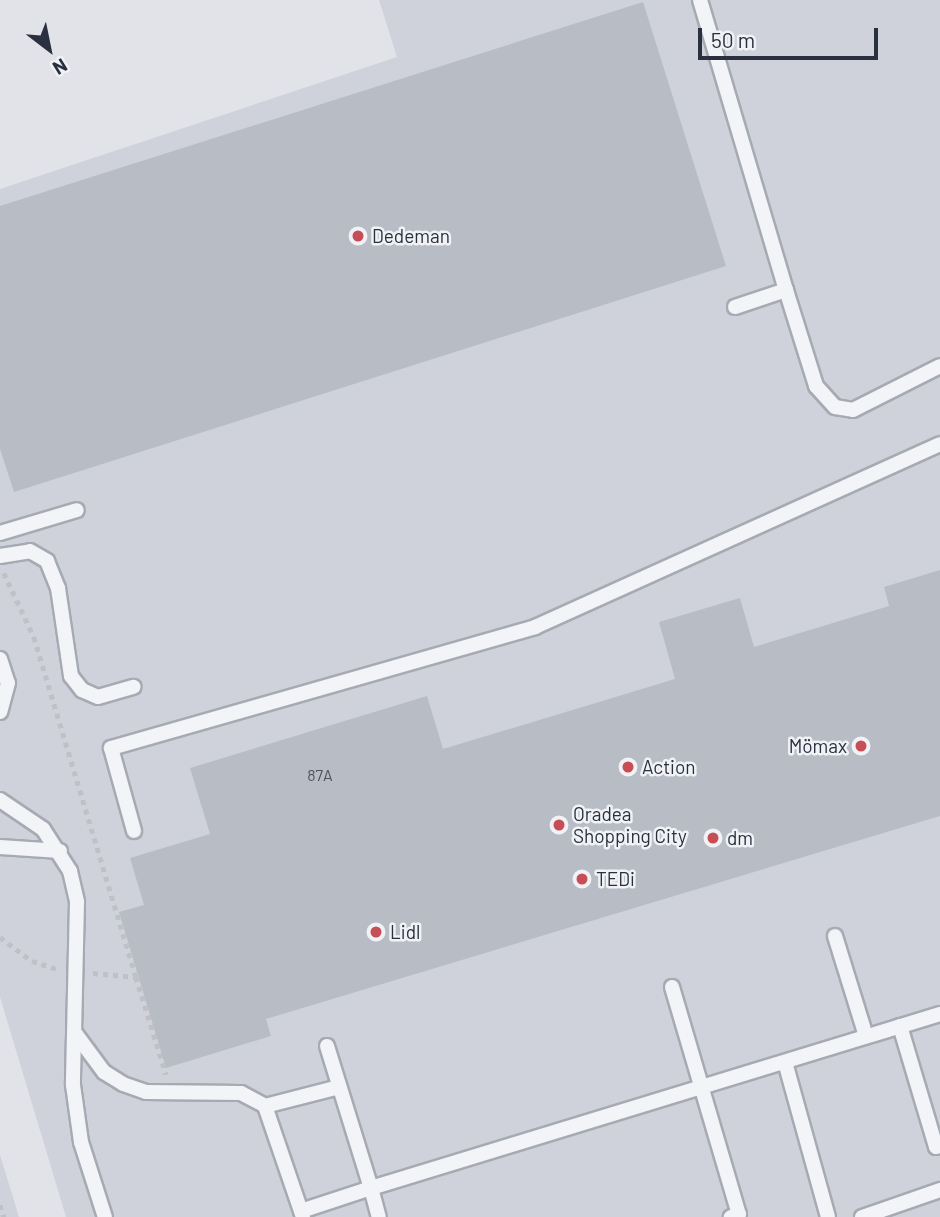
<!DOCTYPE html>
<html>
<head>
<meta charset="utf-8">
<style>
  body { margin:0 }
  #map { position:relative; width:940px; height:1217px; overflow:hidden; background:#e1e3e9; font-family:Barlow,sans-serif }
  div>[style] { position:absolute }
  .built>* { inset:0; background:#cfd2db }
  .building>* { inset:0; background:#b8bcc5 }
  .path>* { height:4.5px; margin-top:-2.25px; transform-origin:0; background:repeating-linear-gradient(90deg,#bfc1c7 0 5px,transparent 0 10px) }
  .roads { filter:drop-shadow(2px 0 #a6aab3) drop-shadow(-2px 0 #a6aab3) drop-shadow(0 2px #a6aab3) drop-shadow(0 -2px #a6aab3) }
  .service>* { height:14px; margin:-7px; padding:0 7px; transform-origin:7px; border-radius:7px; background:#f3f4f7 }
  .dots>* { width:19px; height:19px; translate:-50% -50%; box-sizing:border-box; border:4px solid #f0f2f6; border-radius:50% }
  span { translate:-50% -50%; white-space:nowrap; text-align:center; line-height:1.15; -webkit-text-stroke:5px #f0f2f6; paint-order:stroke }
  .number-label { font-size:16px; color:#4e5360 }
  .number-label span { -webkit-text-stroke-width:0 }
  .poi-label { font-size:19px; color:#2a303f }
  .left { translate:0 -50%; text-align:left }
  .right { translate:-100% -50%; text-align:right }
  .north { position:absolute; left:14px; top:14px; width:70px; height:70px; -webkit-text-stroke:5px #f0f2f6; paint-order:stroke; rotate:148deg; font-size:19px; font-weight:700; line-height:28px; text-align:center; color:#2a303f }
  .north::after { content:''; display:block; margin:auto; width:24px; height:32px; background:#2a303f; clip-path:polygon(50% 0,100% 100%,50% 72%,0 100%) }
  .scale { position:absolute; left:698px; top:28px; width:180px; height:32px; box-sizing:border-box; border:4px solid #2a303f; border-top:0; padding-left:9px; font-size:21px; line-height:24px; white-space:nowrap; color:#2a303f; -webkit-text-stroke:5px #f0f2f6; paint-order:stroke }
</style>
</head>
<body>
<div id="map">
  <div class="built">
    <i style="clip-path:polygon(379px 0,940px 0,940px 1217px,66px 1217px,0 997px,0 189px,397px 57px)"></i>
    <i style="clip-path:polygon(0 1155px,19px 1217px,0 1217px)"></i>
  </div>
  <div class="building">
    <i style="clip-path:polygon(643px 2px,726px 266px,14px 492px,0 449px,0 206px)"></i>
    <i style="clip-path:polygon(940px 570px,940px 816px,266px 1019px,271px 1036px,166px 1068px,119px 912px,144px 905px,130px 858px,210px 834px,190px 768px,427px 696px,443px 749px,675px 679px,659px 622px,740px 598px,754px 647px,889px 606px,884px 587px)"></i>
  </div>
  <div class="path">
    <i style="left:4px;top:573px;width:71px;rotate:64.9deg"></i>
    <i style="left:34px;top:637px;width:355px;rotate:73.3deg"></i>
    <i style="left:0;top:937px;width:40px;rotate:37deg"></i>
    <i style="left:32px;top:961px;width:29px;rotate:18deg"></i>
    <i style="left:93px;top:973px;width:43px;rotate:5.3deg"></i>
    <i style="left:136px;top:977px;width:102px;rotate:72.8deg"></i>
    <i style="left:0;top:1205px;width:13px;rotate:72deg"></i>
  </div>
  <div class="roads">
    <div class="service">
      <i style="left:700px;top:0;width:302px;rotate:73.5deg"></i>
      <i style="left:735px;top:307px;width:54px;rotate:-18.4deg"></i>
      <i style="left:786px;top:290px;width:101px;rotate:72.6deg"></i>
      <i style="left:816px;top:386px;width:28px;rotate:48deg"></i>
      <i style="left:835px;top:407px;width:18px;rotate:9deg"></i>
      <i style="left:853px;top:410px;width:97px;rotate:-26.8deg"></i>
      <i style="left:0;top:533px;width:80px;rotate:-16.6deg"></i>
      <i style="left:0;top:556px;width:30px;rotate:-9deg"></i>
      <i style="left:30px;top:551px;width:20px;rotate:30deg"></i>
      <i style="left:47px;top:561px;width:29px;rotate:68deg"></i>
      <i style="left:58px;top:588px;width:89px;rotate:81.6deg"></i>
      <i style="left:71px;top:676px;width:18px;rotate:52deg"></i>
      <i style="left:82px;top:690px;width:17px;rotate:24deg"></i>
      <i style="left:98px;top:697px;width:37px;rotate:-16deg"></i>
      <i style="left:0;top:659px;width:25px;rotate:72deg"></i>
      <i style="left:8px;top:683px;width:30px;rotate:105deg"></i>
      <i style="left:0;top:800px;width:52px;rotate:34deg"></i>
      <i style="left:43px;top:829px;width:50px;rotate:57.3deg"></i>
      <i style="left:70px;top:871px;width:32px;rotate:77deg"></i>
      <i style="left:77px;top:902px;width:183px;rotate:91.3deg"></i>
      <i style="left:73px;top:1085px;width:58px;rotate:82deg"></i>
      <i style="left:81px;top:1142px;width:79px;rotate:72.3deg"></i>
      <i style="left:134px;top:831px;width:86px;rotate:-105.5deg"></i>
      <i style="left:111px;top:748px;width:441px;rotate:-15.9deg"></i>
      <i style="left:535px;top:627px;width:444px;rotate:-24.3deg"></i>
      <i style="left:0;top:847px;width:60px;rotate:3.8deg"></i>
      <i style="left:835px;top:936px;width:105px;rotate:72.8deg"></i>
      <i style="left:672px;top:987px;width:237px;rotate:73.6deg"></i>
      <i style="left:739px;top:1214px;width:9px;rotate:159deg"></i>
      <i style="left:900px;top:1026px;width:126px;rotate:73.4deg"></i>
      <i style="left:936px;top:1147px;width:4px;rotate:-14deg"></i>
      <i style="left:75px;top:1033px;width:49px;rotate:53.4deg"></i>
      <i style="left:104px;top:1072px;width:22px;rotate:32deg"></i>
      <i style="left:123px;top:1084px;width:24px;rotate:19deg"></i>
      <i style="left:146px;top:1092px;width:95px;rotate:0.6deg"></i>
      <i style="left:241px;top:1093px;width:27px;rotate:28deg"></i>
      <i style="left:265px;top:1106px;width:117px;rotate:71.1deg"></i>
      <i style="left:327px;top:1046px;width:149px;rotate:72.8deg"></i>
      <i style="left:371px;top:1188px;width:595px;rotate:-17deg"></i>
      <i style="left:785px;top:1062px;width:161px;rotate:74.5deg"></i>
      <i style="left:265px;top:1106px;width:76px;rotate:-14.4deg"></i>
      <i style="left:301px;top:1211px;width:74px;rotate:-18.2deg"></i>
      <i style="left:371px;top:1188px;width:30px;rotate:75deg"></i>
      <i style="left:862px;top:1217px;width:83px;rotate:-19.1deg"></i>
    </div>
  </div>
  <div class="dots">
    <i style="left:358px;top:236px;background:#c74d57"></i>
    <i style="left:861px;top:746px;background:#c74d57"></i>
    <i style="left:628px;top:767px;background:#c74d57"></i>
    <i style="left:559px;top:825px;background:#c74d57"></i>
    <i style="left:713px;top:838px;background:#c74d57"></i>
    <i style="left:582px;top:879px;background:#c74d57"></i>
    <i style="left:376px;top:932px;background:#c74d57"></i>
  </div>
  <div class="number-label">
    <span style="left:320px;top:775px">87A</span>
  </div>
  <div class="poi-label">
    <span class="left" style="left:372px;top:236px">Dedeman</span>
    <span class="right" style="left:847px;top:746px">Mömax</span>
    <span class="left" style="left:642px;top:767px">Action</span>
    <span class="left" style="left:573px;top:825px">Oradea<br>Shopping City</span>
    <span class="left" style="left:727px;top:838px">dm</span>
    <span class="left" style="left:596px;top:879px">TEDi</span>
    <span class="left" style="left:390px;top:932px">Lidl</span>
  </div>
  <div class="north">N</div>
  <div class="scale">50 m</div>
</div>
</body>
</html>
